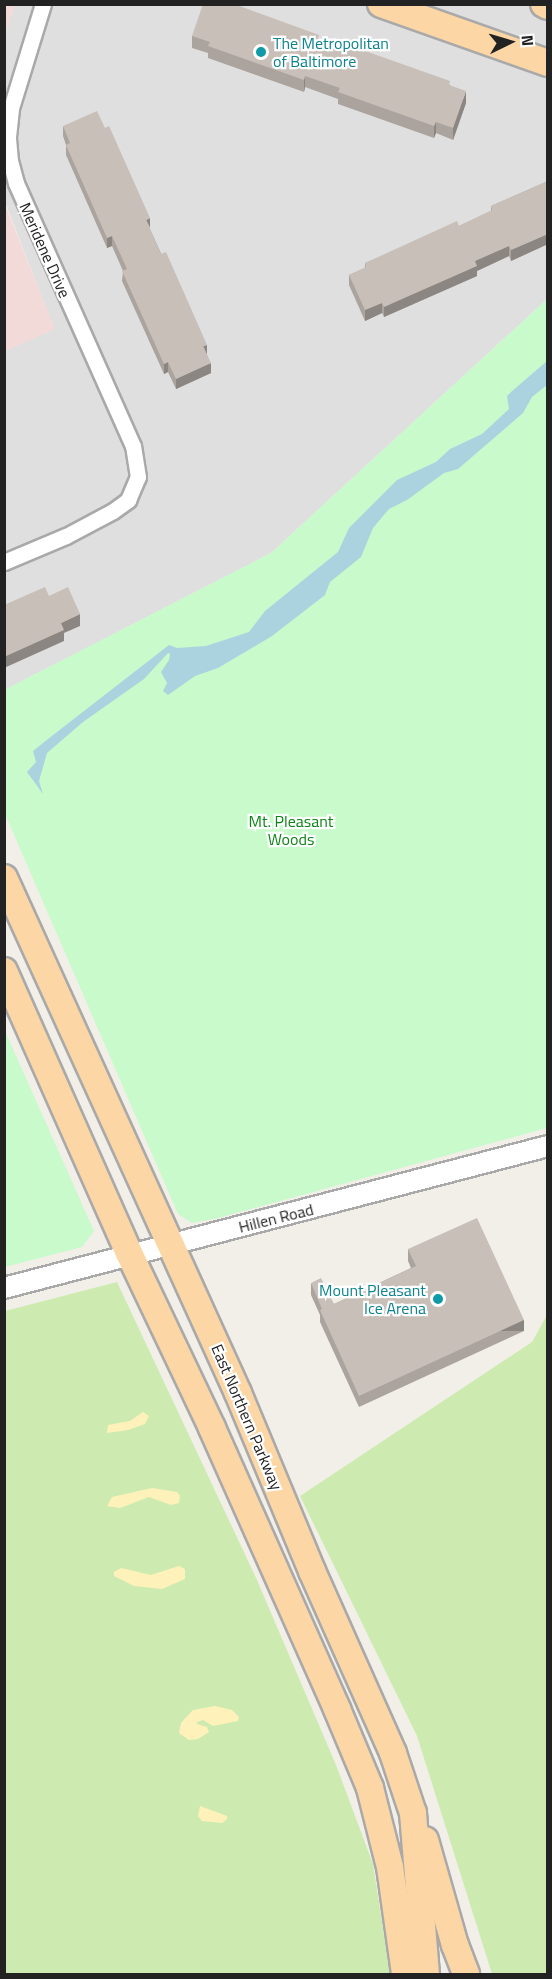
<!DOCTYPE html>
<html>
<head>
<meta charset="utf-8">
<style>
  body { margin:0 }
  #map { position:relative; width:552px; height:1979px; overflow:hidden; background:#f2efe9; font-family:"Titillium Web",sans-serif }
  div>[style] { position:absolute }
  .residential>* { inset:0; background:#e0dfdf }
  .commercial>* { inset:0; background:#f2dad9 }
  .grass>* { inset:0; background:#cdebb0 }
  .sand>* { inset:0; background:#fff1ba }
  .park>* { inset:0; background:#c8facc }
  .water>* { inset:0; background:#aad3df }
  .roads { filter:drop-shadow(2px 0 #a9a9a9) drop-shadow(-2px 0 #a9a9a9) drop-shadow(0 2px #a9a9a9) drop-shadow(0 -2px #a9a9a9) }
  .minor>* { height:15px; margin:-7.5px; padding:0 7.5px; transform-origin:7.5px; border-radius:7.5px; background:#fff }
  .tertiary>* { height:20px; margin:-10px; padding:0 10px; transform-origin:10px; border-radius:10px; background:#fff }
  .primary>* { height:26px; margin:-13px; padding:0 13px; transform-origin:13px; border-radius:13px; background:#fcd6a4 }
  .wall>* { inset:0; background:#aba49e }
  .shaded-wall>* { inset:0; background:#8b8681; transform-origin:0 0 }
  .building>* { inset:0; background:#c7bfb8 }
  .dots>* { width:16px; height:16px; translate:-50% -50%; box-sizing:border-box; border:3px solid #fff; border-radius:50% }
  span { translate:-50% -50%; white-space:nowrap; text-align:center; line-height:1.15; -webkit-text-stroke:4.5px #fff; paint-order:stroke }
  .culture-label { font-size:16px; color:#0d838f }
  .left { translate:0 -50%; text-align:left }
  .right { translate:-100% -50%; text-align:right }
  .street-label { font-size:16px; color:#222 }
  .park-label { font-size:16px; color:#0c8416 }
  .frame { position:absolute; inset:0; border:6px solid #222; pointer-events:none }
  .north { position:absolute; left:480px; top:12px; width:60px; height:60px; -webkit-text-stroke:4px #fff; paint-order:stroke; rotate:85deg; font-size:16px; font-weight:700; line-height:24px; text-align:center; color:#222 }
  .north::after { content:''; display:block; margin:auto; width:21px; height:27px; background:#222; clip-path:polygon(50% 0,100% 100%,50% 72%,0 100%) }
</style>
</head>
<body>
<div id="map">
  <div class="residential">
    <i style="clip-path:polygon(15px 5px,547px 5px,547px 299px,271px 553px,5px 690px,5px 351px,54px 328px,5px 202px,4px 35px)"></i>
  </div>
  <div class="commercial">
    <i style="clip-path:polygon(5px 4px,15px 5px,5px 35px,4px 5px)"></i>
    <i style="clip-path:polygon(4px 202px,55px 329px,5px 351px,4px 351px)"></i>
  </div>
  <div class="grass">
    <i style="clip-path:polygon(117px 1282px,257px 1580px,336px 1765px,373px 1864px,390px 1974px,5px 1974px,5px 1311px)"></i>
    <i style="clip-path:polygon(547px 1315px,547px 1974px,492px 1974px,417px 1736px,300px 1496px,532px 1342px)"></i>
  </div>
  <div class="sand">
    <i style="clip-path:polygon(143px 1412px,149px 1416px,145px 1424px,128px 1430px,107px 1433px,108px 1425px,130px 1421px)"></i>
    <i style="clip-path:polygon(152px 1488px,177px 1492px,180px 1496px,179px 1503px,171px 1505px,149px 1497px,120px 1508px,107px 1506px,112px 1497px)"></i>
    <i style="clip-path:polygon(179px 1566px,185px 1569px,185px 1579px,162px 1589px,134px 1586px,114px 1576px,114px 1572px,121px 1568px,151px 1575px)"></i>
    <i style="clip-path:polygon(215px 1706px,232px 1710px,239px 1717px,238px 1721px,213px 1726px,203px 1720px,197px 1722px,197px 1724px,207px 1727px,209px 1732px,198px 1739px,189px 1740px,179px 1733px,181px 1723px,193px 1710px)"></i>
    <i style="clip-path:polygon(200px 1806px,227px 1816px,227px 1819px,222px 1823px,202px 1821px,198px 1816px)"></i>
  </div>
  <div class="park">
    <i style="clip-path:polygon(547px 299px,547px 1128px,218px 1218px,192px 1223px,178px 1214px,5px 814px,4px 690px,271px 553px)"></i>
    <i style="clip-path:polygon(5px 1031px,94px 1231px,82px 1247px,5px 1267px)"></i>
  </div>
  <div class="water">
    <i style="clip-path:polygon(547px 361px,547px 385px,532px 397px,523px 413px,458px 469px,444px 473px,407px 500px,389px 509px,373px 528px,361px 557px,330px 582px,325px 595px,272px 636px,218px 668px,195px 676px,168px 695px,163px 691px,167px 683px,161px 672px,169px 660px,170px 654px,168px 653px,144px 679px,83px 722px,47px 753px,39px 781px,43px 794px,27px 772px,36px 762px,33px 751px,48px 739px,169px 645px,177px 648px,206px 646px,249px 632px,265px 611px,338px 552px,349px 528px,397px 480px,436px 462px,450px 449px,482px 434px,509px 409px,507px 396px,511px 392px)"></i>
  </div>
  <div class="roads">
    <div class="minor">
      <i style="left:4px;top:562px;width:67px;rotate:-22.8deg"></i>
      <i style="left:66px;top:536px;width:53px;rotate:-28deg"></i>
      <i style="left:113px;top:511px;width:19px;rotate:-36deg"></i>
      <i style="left:128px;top:500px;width:25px;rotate:-67deg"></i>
      <i style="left:138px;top:477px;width:31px;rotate:-99deg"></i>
      <i style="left:133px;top:446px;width:288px;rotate:-114deg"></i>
      <i style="left:16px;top:183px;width:23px;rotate:-105deg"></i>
      <i style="left:10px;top:161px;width:24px;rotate:-95deg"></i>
      <i style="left:8px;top:137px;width:29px;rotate:-84deg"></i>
      <i style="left:11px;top:108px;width:109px;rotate:-72.9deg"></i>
    </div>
    <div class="tertiary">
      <i style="left:4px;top:1288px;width:562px;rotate:-14.63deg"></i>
    </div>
    <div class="primary">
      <i style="left:381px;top:4px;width:177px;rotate:19.5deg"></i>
      <i style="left:544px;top:4px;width:4px;rotate:27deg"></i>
      <i style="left:4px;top:878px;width:566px;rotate:65.56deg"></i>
      <i style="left:238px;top:1393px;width:193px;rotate:67.4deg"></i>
      <i style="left:312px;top:1571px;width:199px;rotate:66deg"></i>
      <i style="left:393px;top:1753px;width:63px;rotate:71.6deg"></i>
      <i style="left:413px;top:1813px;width:162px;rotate:85.4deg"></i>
      <i style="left:4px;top:971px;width:311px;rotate:66.1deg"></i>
      <i style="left:130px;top:1255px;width:191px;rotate:64.6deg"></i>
      <i style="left:212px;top:1428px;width:308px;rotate:66deg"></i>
      <i style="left:337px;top:1709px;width:86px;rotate:67.3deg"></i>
      <i style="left:370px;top:1788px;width:81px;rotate:75.8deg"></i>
      <i style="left:390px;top:1867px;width:108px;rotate:82deg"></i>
      <i style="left:425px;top:1840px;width:109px;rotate:74.1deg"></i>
      <i style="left:455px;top:1945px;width:31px;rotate:69deg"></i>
    </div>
  </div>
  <div class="wall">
    <i style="clip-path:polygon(192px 36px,319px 39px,450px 85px,466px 103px,453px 140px,436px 133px,434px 138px,338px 104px,338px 99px,305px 87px,304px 92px,208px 58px,208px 53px,192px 48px)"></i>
    <i style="clip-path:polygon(63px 126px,150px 229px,207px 355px,211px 373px,176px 389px,168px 372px,164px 374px,122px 281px,123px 271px,112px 246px,107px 248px,66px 155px,66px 145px,63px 136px)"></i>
    <i style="clip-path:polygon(548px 181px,548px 244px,511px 261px,509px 256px,477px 271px,477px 276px,384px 317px,382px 313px,365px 321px,349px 285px,349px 275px,365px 268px,365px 263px,459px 226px,491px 211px,491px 206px)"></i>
    <i style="clip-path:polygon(408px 1249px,524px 1331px,359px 1407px,320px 1322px,320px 1315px,311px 1295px,311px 1283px,334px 1304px,411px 1268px,408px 1261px)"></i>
  </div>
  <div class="shaded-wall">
    <i style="clip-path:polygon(305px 76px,305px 87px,304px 92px,304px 80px)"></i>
    <i style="clip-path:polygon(466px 91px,466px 103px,453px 140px,453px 128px)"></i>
    <i style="clip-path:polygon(436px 122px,436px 133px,434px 138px,434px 126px)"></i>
    <i style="clip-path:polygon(150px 218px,150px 228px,146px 220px)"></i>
    <i style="clip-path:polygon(548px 234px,548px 244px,511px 261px,511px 250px)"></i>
    <i style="clip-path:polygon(112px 236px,112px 246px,107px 248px,107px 238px)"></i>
    <i style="clip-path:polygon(509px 246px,509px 256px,477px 271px,477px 276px,384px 317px,384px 307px,475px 261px)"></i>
    <i style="clip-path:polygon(382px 303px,382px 313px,365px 321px,365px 310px)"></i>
    <i style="clip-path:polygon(207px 345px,207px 355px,203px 346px)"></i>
    <i style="clip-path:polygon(168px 362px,168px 372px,164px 374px,164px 364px)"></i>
    <i style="clip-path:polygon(211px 363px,211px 373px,176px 389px,176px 379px)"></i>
    <i style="clip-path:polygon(80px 614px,80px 626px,64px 633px,64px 641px,4px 668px,4px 657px,61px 623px)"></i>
    <i style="left:524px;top:1320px;width:11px;height:182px;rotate:90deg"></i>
  </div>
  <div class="building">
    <i style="clip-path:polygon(203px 4px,234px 4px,319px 35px,318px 39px,353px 51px,354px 47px,450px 81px,449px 85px,466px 91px,453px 128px,436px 122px,434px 126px,338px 92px,340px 88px,305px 76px,304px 80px,208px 46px,210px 42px,192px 36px)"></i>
    <i style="clip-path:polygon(97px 111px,105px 128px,109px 126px,150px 218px,146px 220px,161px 254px,166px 252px,207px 345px,203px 346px,211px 363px,176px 379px,168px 362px,164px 364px,122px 271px,127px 269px,112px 236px,107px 238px,66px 145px,70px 143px,63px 126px)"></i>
    <i style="clip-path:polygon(548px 181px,548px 234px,511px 250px,509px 246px,475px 261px,477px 266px,384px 307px,382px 303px,365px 310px,349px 275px,366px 267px,365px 263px,457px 221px,459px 226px,492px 210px,491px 206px)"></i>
    <i style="clip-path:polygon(45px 587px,49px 596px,68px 587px,80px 614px,61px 623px,64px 630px,4px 657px,4px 605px)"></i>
    <i style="clip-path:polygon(477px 1218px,524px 1320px,359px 1396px,320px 1310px,322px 1309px,311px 1283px,321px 1278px,334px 1304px,416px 1266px,408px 1249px)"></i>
  </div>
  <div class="dots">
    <i style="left:261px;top:52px;background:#0f9aa8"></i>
    <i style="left:438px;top:1299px;background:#0f9aa8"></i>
  </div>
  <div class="culture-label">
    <span class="left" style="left:273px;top:52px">The Metropolitan<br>of Baltimore</span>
    <span class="right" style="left:426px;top:1299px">Mount Pleasant<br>Ice Arena</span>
  </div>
  <div class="street-label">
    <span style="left:45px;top:250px;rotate:66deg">Meridene Drive</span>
    <span style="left:276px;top:1218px;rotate:-14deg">Hillen Road</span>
    <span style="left:247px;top:1417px;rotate:67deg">East Northern Parkway</span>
  </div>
  <div class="park-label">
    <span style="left:291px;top:830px">Mt. Pleasant<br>Woods</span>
  </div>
  <div class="frame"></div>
  <div class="north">N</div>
</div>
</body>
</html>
